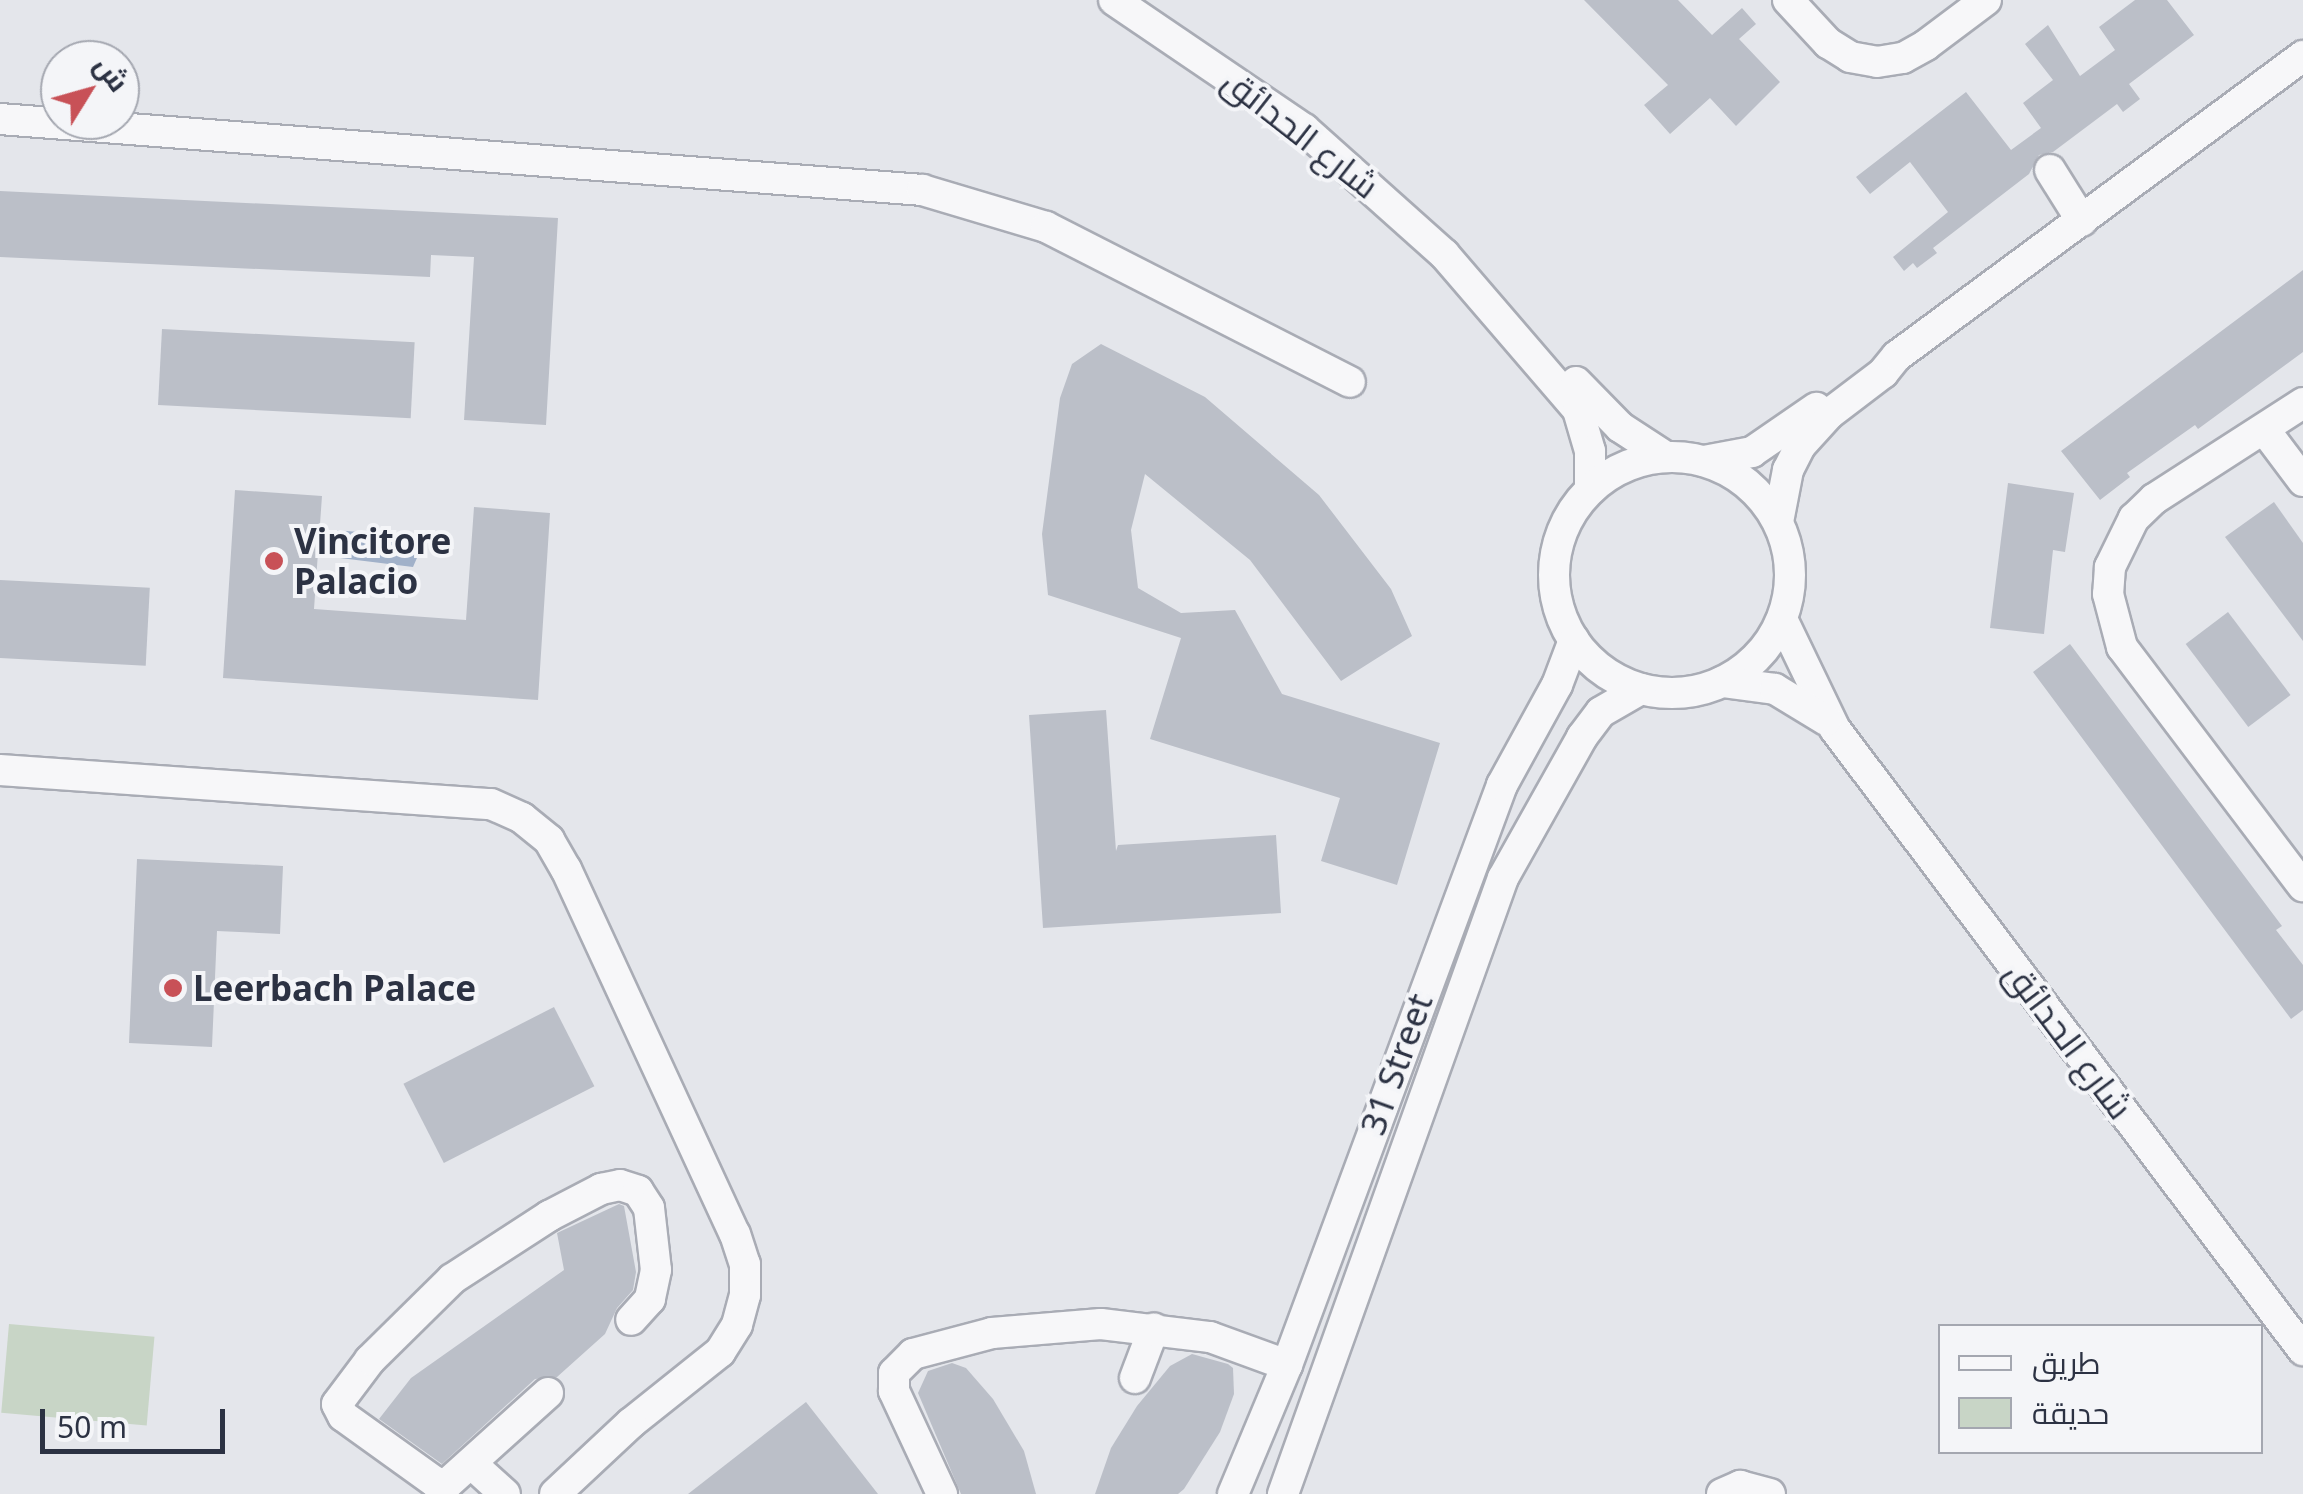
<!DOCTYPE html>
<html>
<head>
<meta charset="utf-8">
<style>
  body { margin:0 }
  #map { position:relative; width:2303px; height:1494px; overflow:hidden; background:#e4e6eb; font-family:"Noto Sans",Cairo,sans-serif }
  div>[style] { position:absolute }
  .green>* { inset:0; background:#c8d5c6; transform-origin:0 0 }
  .water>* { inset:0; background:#a1b1c9 }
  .building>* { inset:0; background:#bbbfc8; transform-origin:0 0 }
  .roads { filter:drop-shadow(2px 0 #a9acb5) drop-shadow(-2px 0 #a9acb5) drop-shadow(0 2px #a9acb5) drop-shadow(0 -2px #a9acb5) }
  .minor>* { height:30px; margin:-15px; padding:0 15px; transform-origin:15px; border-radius:15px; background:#f7f7f9 }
  .minor>.ring { margin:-15px; padding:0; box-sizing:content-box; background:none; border:30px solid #f7f7f9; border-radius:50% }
  .dots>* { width:28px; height:28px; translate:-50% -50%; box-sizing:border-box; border:5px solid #f4f5f8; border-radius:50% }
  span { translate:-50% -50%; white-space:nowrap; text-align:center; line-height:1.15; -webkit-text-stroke:8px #f4f5f8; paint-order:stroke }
  .street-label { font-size:35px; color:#2c3243 }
  .poi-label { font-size:35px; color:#2c3243; font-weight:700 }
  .left { translate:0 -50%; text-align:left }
  .legend { position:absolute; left:1938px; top:1324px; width:325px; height:130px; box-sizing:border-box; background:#f4f5f8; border:2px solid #a4a7b0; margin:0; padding:12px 18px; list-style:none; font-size:30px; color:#2c3243 }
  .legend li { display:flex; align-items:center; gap:20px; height:50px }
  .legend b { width:50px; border:2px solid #a4a7b0 }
  .north { position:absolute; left:40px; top:40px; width:100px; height:100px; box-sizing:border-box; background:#f4f5f8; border:2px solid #a4a7b0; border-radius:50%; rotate:53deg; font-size:28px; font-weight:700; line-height:40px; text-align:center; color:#2c3243 }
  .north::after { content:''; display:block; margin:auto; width:35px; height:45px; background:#c85157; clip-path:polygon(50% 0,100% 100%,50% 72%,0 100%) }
  .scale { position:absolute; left:40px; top:1409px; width:185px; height:45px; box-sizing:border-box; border:5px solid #2c3243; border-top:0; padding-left:12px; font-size:30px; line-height:35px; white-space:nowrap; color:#2c3243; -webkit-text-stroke:8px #f4f5f8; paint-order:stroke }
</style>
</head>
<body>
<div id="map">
  <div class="green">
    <i style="left:9px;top:1324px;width:146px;height:89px;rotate:5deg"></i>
  </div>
  <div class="water">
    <i style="clip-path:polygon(333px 530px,411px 536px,420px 551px,413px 567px,332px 557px)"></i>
  </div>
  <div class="building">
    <i style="clip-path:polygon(1584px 0,1678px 0,1712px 35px,1742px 8px,1756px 24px,1739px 39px,1780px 82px,1736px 126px,1710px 98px,1670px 134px,1644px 105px,1668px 85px)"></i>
    <i style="clip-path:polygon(2135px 0,2167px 0,2194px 35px,2129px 84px,2140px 99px,2123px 112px,2117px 104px,2053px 152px,2039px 155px,2029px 174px,1933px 248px,1937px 253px,1917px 268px,1913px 263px,1904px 271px,1893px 257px,1948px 212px,1910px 162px,1870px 194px,1856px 177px,1966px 92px,2011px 150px,2041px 128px,2023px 103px,2053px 80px,2025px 44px,2048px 25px,2080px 76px,2115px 50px,2099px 27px)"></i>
    <i style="clip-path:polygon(0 191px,558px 218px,546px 425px,464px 420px,474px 257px,431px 255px,430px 277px,0 257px)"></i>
    <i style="clip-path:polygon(2303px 270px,2303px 352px,2198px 429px,2195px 425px,2127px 473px,2130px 477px,2100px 500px,2061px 451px)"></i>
    <i style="left:162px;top:329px;width:253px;height:76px;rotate:3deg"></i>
    <i style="clip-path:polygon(1101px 344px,1205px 397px,1319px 495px,1391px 589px,1412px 636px,1341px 681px,1250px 560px,1145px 474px,1131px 530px,1138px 588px,1181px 613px,1235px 610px,1282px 694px,1440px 743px,1397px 885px,1321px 861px,1340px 798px,1150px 739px,1181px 638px,1048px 595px,1042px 534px,1060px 398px,1072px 364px)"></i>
    <i style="clip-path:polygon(2008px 483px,2074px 493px,2065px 552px,2053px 550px,2044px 634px,1990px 628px)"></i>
    <i style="clip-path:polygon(235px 490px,322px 496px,314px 609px,466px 620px,474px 507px,550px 513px,538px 700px,223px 678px)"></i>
    <i style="clip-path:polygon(2274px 502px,2303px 543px,2303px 641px,2225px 537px)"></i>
    <i style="left:0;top:580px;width:150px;height:78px;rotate:3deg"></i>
    <i style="left:2228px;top:612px;width:104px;height:53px;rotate:53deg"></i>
    <i style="clip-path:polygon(2070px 644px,2282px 926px,2276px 930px,2303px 965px,2303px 1010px,2291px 1019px,2033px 672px)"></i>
    <i style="clip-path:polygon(1106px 710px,1116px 851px,1118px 845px,1276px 835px,1281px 913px,1043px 928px,1029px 715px)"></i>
    <i style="clip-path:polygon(137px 859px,283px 866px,280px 934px,217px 931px,212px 1047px,129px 1043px)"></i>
    <i style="left:554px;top:1007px;width:89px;height:169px;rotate:63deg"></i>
    <i style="clip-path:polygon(619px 1204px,624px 1206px,636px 1272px,633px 1290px,617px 1308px,605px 1334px,557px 1377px,535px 1379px,442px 1464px,379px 1419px,411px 1378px,564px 1270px,557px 1233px)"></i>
    <i style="clip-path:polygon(1192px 1354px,1228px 1364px,1233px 1368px,1234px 1394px,1220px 1432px,1184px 1489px,1178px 1494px,1095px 1494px,1111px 1448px,1137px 1406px,1170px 1366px)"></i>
    <i style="clip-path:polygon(952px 1363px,966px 1368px,993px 1399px,1024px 1451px,1036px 1494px,961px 1494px,918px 1393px,928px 1371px)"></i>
    <i style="clip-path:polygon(806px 1402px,878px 1494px,688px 1494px)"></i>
  </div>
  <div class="roads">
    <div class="minor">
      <i style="left:1114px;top:0;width:230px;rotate:34.2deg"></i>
      <i style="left:1304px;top:129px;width:188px;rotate:41.8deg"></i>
      <i style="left:1444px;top:254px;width:206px;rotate:49.3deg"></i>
      <i style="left:1578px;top:410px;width:43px;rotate:73.7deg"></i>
      <i style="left:1590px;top:451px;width:39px;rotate:90deg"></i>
      <i style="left:1788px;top:0;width:59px;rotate:47.1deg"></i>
      <i style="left:1828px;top:43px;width:26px;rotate:32deg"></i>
      <i style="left:1850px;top:57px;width:27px;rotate:10deg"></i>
      <i style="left:1877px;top:62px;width:26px;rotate:-9deg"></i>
      <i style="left:1903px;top:58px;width:26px;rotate:-29deg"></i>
      <i style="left:1926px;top:45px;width:75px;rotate:-36.9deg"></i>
      <i style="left:0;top:119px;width:925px;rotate:4.4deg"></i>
      <i style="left:922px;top:190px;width:129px;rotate:16.6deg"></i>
      <i style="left:1046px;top:227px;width:341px;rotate:27deg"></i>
      <i style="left:2050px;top:170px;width:60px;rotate:57.9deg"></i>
      <i style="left:1576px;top:382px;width:63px;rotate:45.6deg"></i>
      <i style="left:1620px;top:427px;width:55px;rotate:33.1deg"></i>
      <i style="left:2303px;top:403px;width:177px;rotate:147.2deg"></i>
      <i style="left:2154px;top:499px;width:28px;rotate:136deg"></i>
      <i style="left:2134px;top:518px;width:55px;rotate:116.1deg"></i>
      <i style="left:2110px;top:567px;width:27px;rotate:94deg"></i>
      <i style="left:2108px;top:594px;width:55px;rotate:75.2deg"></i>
      <i style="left:2122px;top:647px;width:300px;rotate:52.9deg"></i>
      <i style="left:2264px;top:429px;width:65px;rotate:53.1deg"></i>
      <i class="ring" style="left:1554px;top:457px;width:206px;height:206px"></i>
      <i style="left:1704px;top:461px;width:49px;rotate:-10.6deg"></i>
      <i style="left:1752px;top:452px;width:78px;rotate:-34.5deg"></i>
      <i style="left:1778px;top:522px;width:53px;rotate:-79.1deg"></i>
      <i style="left:1788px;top:470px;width:28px;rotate:-63deg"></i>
      <i style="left:1801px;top:445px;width:42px;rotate:-47.9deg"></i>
      <i style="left:1829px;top:414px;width:68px;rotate:-37.2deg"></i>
      <i style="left:1883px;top:373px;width:22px;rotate:-51deg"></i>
      <i style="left:1897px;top:356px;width:505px;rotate:-36.46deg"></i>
      <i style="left:1782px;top:619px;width:122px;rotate:64.3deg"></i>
      <i style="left:1835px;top:729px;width:778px;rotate:53deg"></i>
      <i style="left:1722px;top:682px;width:53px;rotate:7.5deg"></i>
      <i style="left:1775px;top:689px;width:60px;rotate:31.3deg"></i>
      <i style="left:0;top:770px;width:492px;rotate:4deg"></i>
      <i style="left:491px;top:804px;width:34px;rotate:24deg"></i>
      <i style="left:522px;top:818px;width:35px;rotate:39deg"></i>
      <i style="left:549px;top:840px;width:34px;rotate:60deg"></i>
      <i style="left:566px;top:869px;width:402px;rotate:65.2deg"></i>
      <i style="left:735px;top:1234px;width:32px;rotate:72deg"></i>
      <i style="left:745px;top:1264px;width:31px;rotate:90deg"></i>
      <i style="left:745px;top:1295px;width:31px;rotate:105deg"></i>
      <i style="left:737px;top:1325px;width:32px;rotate:122deg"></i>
      <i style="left:720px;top:1352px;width:114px;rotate:141.4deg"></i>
      <i style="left:631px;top:1423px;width:104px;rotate:136.9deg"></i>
      <i style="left:1135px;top:1378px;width:53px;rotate:-69.2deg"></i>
      <i style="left:548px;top:1393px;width:136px;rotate:138deg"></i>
      <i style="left:447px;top:1484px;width:12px;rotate:-171deg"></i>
      <i style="left:435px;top:1482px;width:113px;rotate:-144.3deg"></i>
      <i style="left:343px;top:1416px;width:13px;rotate:-117deg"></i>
      <i style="left:337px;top:1404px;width:55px;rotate:-53.1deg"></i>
      <i style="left:370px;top:1360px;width:115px;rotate:-44.6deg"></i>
      <i style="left:452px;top:1279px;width:116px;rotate:-33deg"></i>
      <i style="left:549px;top:1216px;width:59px;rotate:-27.4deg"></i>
      <i style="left:601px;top:1189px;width:19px;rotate:-12deg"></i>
      <i style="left:620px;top:1185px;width:19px;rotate:18deg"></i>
      <i style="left:638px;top:1191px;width:20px;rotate:57deg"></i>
      <i style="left:649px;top:1208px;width:62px;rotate:83.6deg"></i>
      <i style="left:656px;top:1270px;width:30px;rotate:102deg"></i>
      <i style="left:650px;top:1299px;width:28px;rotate:132deg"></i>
      <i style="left:473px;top:1465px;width:43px;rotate:42.2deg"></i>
      <i style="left:942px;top:1494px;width:114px;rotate:-115deg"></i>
      <i style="left:894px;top:1391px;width:18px;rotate:-90deg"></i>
      <i style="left:894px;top:1373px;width:27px;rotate:-45deg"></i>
      <i style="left:913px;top:1354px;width:82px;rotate:-14.9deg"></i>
      <i style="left:992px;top:1333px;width:109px;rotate:-4.7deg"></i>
      <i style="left:1101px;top:1324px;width:110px;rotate:6.8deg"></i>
      <i style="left:1210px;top:1337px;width:82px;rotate:20deg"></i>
      <i style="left:1233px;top:1494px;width:140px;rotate:-67.3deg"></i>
      <i style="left:1287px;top:1365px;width:619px;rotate:-69.66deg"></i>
      <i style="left:1502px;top:785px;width:114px;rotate:-61.2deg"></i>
      <i style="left:1557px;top:685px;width:48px;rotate:-69.3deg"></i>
      <i style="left:1283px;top:1494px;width:654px;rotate:-70.35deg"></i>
      <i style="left:1503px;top:878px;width:162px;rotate:-60.7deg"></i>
      <i style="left:1582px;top:737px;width:31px;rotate:-53deg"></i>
      <i style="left:1601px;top:712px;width:46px;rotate:-29.9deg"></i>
      <i style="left:1722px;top:1494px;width:20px;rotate:-24deg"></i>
      <i style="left:1740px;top:1486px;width:31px;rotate:15deg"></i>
    </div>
  </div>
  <div class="dots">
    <i style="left:274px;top:561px;background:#c85157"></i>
    <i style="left:173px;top:988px;background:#c85157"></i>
  </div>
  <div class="street-label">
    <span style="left:1301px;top:133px;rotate:38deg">شارع الحدائق</span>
    <span style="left:2069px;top:1040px;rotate:53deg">شارع الحدائق</span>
    <span style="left:1396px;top:1064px;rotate:-70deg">31 Street</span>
  </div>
  <div class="poi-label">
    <span class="left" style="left:294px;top:561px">Vincitore<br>Palacio</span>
    <span class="left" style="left:193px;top:988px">Leerbach Palace</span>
  </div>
  <ul class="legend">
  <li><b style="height:12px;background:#f7f7f9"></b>طريق</li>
  <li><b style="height:28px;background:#c8d5c6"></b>حديقة</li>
  </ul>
  <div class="north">ش</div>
  <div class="scale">50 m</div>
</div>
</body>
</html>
